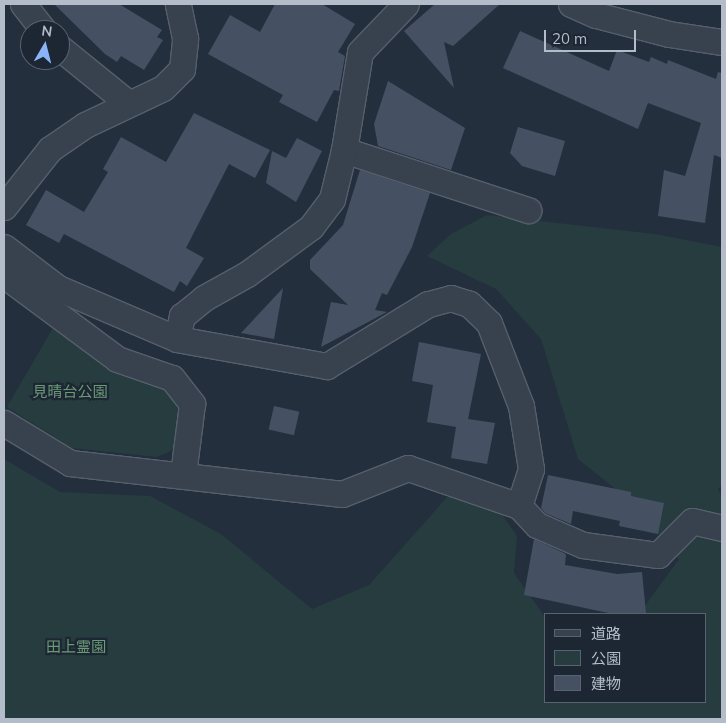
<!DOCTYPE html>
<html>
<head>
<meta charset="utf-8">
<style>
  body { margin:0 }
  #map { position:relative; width:726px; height:723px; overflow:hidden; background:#242f3e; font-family:Mulish,"Noto Sans JP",sans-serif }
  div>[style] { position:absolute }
  .green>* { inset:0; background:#263c3f }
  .building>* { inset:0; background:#455162; transform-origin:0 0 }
  .roads { filter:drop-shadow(1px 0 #565f6c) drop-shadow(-1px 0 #565f6c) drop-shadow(0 1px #565f6c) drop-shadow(0 -1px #565f6c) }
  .minor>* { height:25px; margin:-12.5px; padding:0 12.5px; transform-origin:12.5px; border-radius:12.5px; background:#38414e }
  span { translate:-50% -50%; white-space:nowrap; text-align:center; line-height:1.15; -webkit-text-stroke:4.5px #1d2633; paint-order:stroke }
  .park-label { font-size:15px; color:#6b9a76 }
  .frame { position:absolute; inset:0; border:5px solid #b4bcc9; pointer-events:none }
  .legend { position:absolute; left:544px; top:613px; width:162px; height:90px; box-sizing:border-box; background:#1d2633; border:1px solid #59626f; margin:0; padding:6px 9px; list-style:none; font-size:15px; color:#b4bcc9 }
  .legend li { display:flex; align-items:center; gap:10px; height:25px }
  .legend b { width:25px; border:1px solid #59626f }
  .north { position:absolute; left:20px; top:20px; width:50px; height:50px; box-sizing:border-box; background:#1d2633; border:1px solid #59626f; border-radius:50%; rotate:8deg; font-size:14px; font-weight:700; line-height:20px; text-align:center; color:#b4bcc9 }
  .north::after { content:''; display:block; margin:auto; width:18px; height:22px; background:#8ab4f8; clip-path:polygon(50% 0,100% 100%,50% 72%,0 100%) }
  .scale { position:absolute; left:544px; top:30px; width:92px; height:22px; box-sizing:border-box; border:2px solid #b4bcc9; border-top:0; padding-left:6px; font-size:15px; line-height:18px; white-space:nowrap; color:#b4bcc9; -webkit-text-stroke:4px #1d2633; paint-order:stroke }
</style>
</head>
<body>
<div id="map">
  <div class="green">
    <i style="clip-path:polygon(487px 215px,655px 234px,722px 247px,722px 485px,718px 489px,722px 498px,722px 719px,4px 719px,4px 459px,60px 492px,150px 496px,221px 534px,312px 609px,369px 585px,450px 494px,492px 500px,517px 536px,514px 573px,545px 617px,545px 702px,705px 702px,705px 614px,639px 614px,679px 559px,633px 503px,578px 459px,541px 339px,496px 289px,427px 256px,451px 234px)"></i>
    <i style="clip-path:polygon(54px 326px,166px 389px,179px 408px,175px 449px,157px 457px,72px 448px,7px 407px)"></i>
  </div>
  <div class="building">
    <i style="clip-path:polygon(54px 4px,119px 4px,162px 30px,157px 37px,163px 40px,144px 70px,121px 56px,117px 62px,105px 54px)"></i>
    <i style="clip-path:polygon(275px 4px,322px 4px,355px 24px,338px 52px,345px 56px,339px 91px,334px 90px,317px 122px,279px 102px,283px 95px,208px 54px,230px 15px,260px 32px)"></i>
    <i style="clip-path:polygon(435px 4px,500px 4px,453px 46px,444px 42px,454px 88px,404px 31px)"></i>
    <i style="clip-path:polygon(520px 31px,609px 71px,617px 50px,649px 62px,651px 57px,667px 64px,668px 60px,716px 79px,718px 72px,722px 73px,722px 158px,714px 155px,705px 223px,658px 216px,664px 170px,685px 176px,701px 123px,648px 103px,638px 129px,503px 68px)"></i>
    <i style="clip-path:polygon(388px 81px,465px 128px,451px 170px,378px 146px,374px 124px)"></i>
    <i style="clip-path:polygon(194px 113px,270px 150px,255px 178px,229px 164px,186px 248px,204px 258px,187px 286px,180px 281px,174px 292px,64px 234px,59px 243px,26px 225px,46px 190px,84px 212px,108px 172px,103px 169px,121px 137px,166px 162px)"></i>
    <i style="clip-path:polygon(518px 127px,565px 141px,555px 176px,522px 166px,510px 153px)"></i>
    <i style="clip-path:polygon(297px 138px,322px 151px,296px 202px,266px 183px,272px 151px,286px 158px)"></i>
    <i style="clip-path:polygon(360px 170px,430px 193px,412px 247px,387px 295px,382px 293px,375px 310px,387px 312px,321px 347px,331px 302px,348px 305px,310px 269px,310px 260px,343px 225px)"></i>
    <i style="clip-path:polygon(283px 288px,274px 339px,241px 333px)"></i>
    <i style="clip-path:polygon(419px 342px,481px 354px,468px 419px,495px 423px,487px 464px,451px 458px,456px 427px,427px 422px,433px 385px,412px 381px)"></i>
    <i style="left:274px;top:406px;width:26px;height:24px;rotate:13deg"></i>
    <i style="clip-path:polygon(548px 475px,631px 492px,631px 496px,664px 503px,658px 534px,619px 526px,620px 521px,573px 511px,571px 524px,545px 513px,541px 508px)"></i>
    <i style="clip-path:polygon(534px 539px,566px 554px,565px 565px,617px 574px,642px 572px,646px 613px,613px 614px,524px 595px)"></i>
  </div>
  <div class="roads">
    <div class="minor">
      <i style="left:23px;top:4px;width:33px;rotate:52deg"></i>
      <i style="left:571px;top:4px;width:27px;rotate:24deg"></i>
      <i style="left:596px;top:15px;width:75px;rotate:14.6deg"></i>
      <i style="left:669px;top:34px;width:54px;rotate:8.6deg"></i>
      <i style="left:60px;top:48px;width:87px;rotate:39deg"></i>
      <i style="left:344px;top:150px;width:194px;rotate:18.1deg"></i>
      <i style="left:4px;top:207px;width:74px;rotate:-51.6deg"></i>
      <i style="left:50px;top:149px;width:42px;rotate:-34.4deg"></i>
      <i style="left:85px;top:125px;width:86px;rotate:-25.4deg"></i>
      <i style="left:163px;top:88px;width:27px;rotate:-45deg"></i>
      <i style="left:182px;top:69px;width:31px;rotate:-84deg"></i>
      <i style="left:185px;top:38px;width:35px;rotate:-102deg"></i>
      <i style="left:4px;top:247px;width:68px;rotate:37.2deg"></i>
      <i style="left:58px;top:288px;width:129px;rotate:23.2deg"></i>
      <i style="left:177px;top:339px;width:24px;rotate:-78deg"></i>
      <i style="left:182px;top:316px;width:28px;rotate:-39deg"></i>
      <i style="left:204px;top:298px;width:49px;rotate:-29.2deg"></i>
      <i style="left:247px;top:274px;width:79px;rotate:-36.3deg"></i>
      <i style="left:311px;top:227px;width:35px;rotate:-53deg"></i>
      <i style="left:332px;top:199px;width:50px;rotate:-76.2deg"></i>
      <i style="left:344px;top:150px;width:99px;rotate:-80.7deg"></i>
      <i style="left:360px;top:52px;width:66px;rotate:-46.2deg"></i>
      <i style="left:4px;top:275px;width:141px;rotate:36.6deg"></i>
      <i style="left:117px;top:359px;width:58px;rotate:19.1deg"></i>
      <i style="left:172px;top:378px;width:33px;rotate:52deg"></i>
      <i style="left:192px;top:404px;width:71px;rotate:97.3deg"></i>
      <i style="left:4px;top:423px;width:77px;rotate:31.2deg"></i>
      <i style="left:70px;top:463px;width:274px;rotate:6.5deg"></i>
      <i style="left:342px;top:494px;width:71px;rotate:-21.5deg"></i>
      <i style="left:408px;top:468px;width:117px;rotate:18.9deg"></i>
      <i style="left:519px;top:506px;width:39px;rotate:-72deg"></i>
      <i style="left:531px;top:469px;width:64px;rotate:-99deg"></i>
      <i style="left:521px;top:406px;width:89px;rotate:-111.1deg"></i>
      <i style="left:489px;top:323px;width:28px;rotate:-136deg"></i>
      <i style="left:469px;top:304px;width:19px;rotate:-162deg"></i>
      <i style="left:451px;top:298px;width:24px;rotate:165deg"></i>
      <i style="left:428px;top:304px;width:119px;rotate:148.5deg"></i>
      <i style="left:327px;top:366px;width:152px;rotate:-169.8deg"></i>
      <i style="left:519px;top:506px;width:26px;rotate:47deg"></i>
      <i style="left:537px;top:525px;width:50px;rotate:23.5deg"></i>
      <i style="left:583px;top:545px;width:76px;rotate:7.6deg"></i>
      <i style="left:658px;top:555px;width:48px;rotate:-45deg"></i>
      <i style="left:692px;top:521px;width:31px;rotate:13deg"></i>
    </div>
  </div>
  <div class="park-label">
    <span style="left:70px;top:392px">見晴台公園</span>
    <span style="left:76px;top:647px">田上霊園</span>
  </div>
  <div class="frame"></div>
  <ul class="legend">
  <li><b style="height:6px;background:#38414e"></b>道路</li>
  <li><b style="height:14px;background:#263c3f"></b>公園</li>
  <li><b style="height:14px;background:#455162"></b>建物</li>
  </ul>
  <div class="north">N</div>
  <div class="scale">20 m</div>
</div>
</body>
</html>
